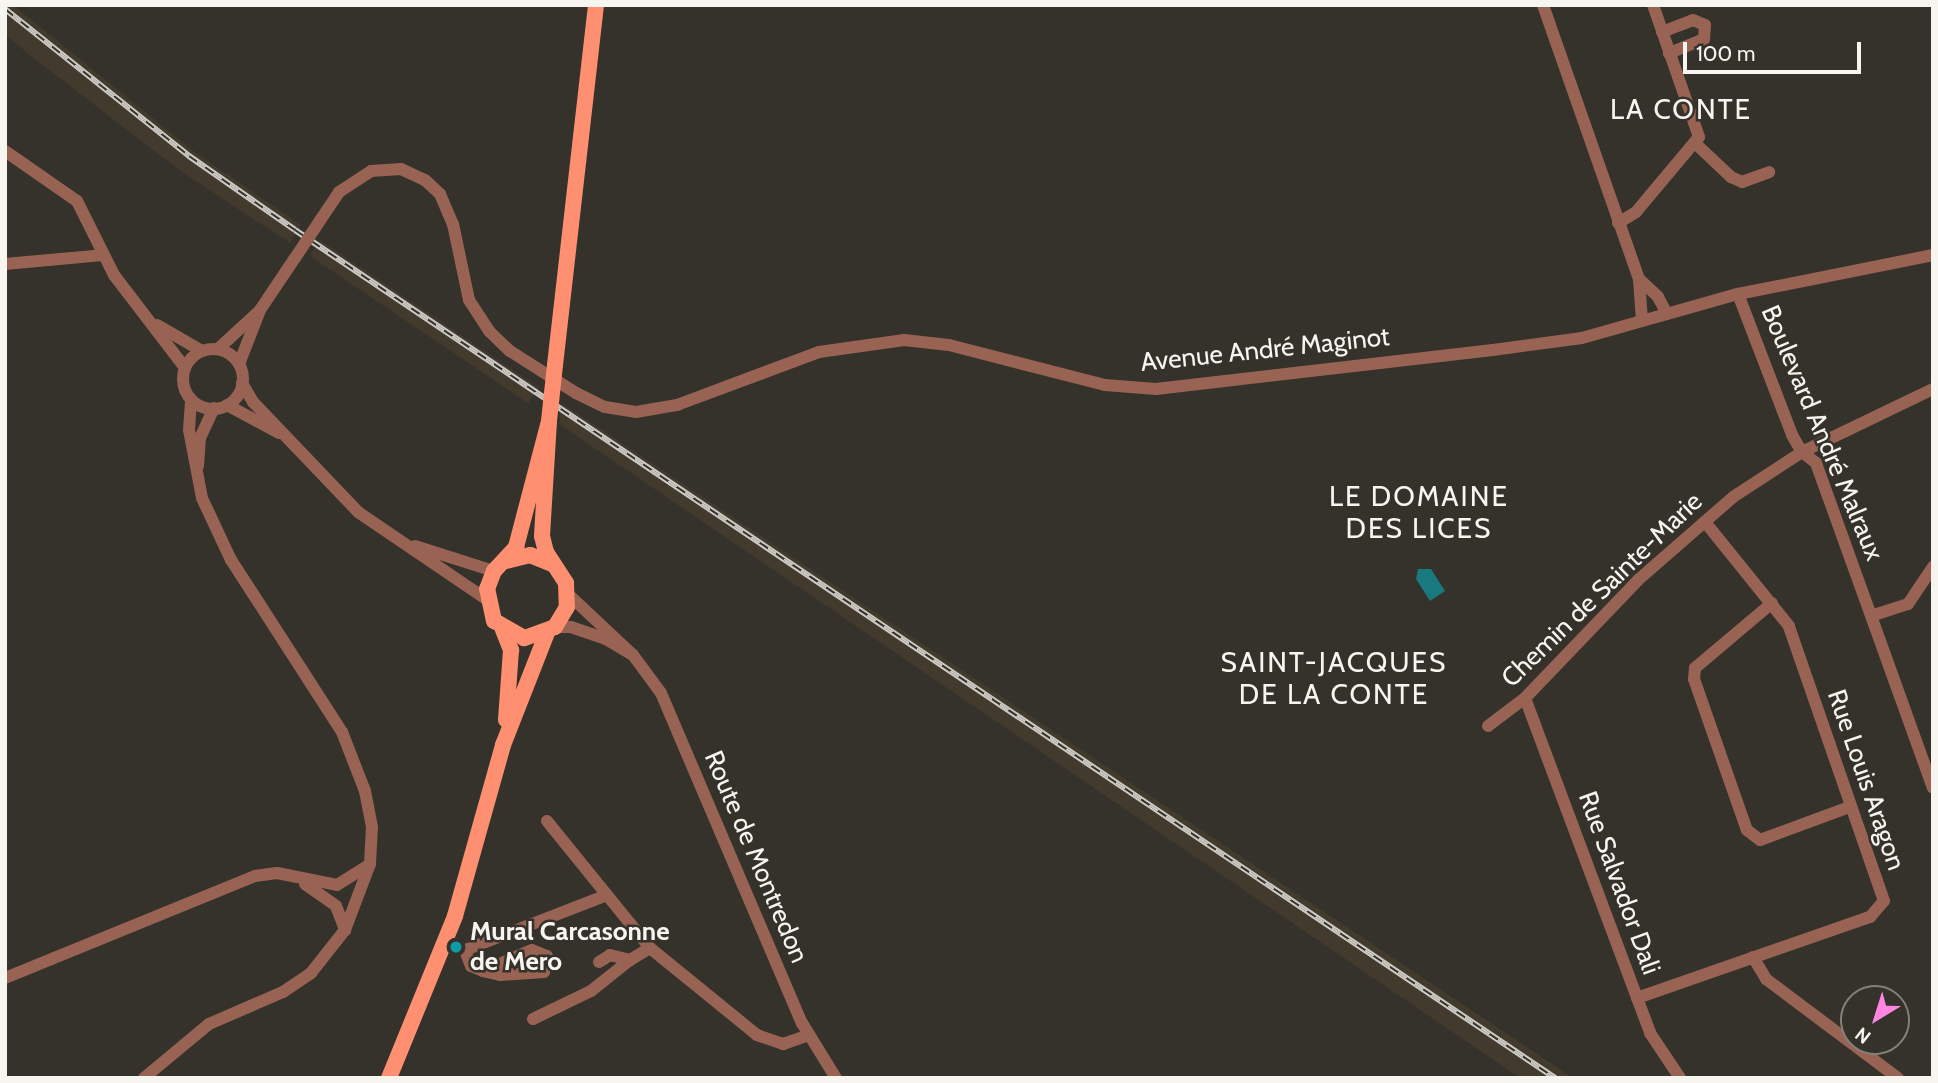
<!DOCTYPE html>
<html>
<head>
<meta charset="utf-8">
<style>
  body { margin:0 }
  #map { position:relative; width:1938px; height:1083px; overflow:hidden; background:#35322b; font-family:Cabin,sans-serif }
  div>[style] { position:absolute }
  .built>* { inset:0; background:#413a2d; transform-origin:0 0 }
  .water>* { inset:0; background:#18797e }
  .minor>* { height:12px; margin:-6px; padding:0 6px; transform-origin:6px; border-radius:6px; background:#996354 }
  .minor>.ring { margin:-6px; padding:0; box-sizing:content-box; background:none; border:12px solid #996354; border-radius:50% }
  .major>* { height:16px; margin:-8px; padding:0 8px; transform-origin:8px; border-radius:8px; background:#fe9071 }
  .rail>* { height:6px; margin-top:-3px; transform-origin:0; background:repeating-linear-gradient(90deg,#35322b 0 10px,#cdcac5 0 20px); box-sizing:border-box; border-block:2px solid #cdcac5 }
  .minor-bridge>* { height:12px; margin:-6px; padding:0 6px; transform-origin:6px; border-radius:6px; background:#996354 }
  .major-bridge>* { height:16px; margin:-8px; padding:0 8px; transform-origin:8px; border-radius:8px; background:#fe9071 }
  .dots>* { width:19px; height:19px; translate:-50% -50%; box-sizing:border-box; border:4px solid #35322b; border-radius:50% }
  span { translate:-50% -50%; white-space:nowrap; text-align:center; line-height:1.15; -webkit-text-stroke:5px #35322b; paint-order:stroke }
  .street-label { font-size:26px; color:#f7f5f0 }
  .poi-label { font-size:26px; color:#f7f5f0; font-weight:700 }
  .left { translate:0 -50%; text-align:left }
  .neighbourhood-label { font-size:28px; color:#f7f5f0; letter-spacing:2px }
  .frame { position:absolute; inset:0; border:7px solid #f7f5f0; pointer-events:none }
  .north { position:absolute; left:1840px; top:985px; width:70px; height:70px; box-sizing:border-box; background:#35322b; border:2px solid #83807a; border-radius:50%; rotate:218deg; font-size:19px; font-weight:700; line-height:28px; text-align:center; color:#f7f5f0 }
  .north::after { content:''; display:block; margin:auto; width:24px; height:32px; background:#fe86e1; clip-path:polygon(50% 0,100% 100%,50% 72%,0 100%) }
  .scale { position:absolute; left:1683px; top:42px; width:178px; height:32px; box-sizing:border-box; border:4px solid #f7f5f0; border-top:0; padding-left:9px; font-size:21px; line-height:24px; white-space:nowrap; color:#f7f5f0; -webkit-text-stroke:5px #35322b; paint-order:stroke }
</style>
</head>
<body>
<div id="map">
  <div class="built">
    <i style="clip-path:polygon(5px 5px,13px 5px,192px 150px,301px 225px,290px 243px,179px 170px,27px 53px,5px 34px)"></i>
    <i style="left:320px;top:240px;width:264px;height:19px;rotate:34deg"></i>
    <i style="clip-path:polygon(562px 403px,1573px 1078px,1520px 1078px,559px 424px)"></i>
  </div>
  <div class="water">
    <i style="clip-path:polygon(1418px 569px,1431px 569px,1445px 591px,1430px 601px,1416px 579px)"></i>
  </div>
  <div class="minor">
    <i style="left:1543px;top:5px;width:290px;rotate:70.7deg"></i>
    <i style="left:1639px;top:279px;width:42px;rotate:85.9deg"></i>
    <i style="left:1662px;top:32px;width:33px;rotate:-21deg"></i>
    <i style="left:1693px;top:20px;width:13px;rotate:23deg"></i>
    <i style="left:1705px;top:25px;width:14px;rotate:94deg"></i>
    <i style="left:1704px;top:39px;width:38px;rotate:158deg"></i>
    <i style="left:1695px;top:143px;width:50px;rotate:43.4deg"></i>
    <i style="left:1731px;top:177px;width:12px;rotate:24deg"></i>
    <i style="left:1742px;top:182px;width:29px;rotate:-20deg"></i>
    <i style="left:5px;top:151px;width:88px;rotate:34.8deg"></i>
    <i style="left:77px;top:201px;width:83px;rotate:63.4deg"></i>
    <i style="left:114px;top:275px;width:117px;rotate:52.6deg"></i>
    <i style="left:321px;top:219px;width:32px;rotate:-56deg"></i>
    <i style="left:339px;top:192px;width:38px;rotate:-33deg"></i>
    <i style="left:371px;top:171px;width:30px;rotate:-4deg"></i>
    <i style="left:401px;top:169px;width:26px;rotate:25deg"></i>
    <i style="left:425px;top:180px;width:21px;rotate:43deg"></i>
    <i style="left:440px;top:194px;width:33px;rotate:67deg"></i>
    <i style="left:453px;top:224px;width:78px;rotate:78.1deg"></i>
    <i style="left:469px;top:300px;width:37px;rotate:57deg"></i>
    <i style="left:489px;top:331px;width:29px;rotate:44deg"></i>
    <i style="left:510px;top:351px;width:78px;rotate:32.5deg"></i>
    <i style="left:576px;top:393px;width:32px;rotate:26deg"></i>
    <i style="left:605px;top:407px;width:31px;rotate:9deg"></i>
    <i style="left:636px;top:412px;width:42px;rotate:-9.7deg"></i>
    <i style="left:677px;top:405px;width:152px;rotate:-20.5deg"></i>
    <i style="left:819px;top:352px;width:86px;rotate:-8deg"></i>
    <i style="left:904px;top:340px;width:45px;rotate:6.3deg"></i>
    <i style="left:949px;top:345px;width:161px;rotate:14.4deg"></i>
    <i style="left:1105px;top:385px;width:51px;rotate:4.5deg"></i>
    <i style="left:1156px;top:389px;width:339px;rotate:-6.6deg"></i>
    <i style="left:1493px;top:350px;width:90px;rotate:-7.7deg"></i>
    <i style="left:1582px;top:338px;width:162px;rotate:-15.8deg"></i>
    <i style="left:1738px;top:294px;width:199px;rotate:-11.3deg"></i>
    <i style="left:1618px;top:223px;width:21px;rotate:-31deg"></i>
    <i style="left:1636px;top:212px;width:98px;rotate:-50deg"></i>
    <i style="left:1699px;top:137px;width:140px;rotate:-109.2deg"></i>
    <i style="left:5px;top:264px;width:98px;rotate:-5.2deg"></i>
    <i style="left:1639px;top:279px;width:26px;rotate:43deg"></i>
    <i style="left:1658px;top:297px;width:19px;rotate:62deg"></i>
    <i style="left:1738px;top:294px;width:151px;rotate:69deg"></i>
    <i style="left:1792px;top:435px;width:20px;rotate:60deg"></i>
    <i style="left:1802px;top:452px;width:18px;rotate:38deg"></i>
    <i style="left:1816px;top:463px;width:345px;rotate:70.2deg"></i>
    <i style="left:157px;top:325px;width:52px;rotate:30deg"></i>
    <i style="left:218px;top:349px;width:53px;rotate:-42.7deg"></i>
    <i class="ring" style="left:183px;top:349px;width:48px;height:48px"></i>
    <i style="left:239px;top:364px;width:58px;rotate:-68.7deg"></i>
    <i style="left:260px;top:310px;width:63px;rotate:-56.1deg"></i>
    <i style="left:242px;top:383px;width:22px;rotate:60deg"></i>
    <i style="left:253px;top:402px;width:152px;rotate:46.3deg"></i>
    <i style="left:358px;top:512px;width:155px;rotate:34.2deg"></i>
    <i style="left:227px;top:405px;width:59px;rotate:28.3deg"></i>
    <i style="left:198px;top:466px;width:28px;rotate:-86deg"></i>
    <i style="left:200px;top:438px;width:33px;rotate:-65deg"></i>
    <i style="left:415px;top:546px;width:83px;rotate:17.6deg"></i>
    <i style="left:1772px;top:603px;width:101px;rotate:139.8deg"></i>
    <i style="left:1695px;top:668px;width:11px;rotate:95deg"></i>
    <i style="left:1694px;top:679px;width:160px;rotate:70.7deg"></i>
    <i style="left:1747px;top:830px;width:16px;rotate:38deg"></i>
    <i style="left:1760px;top:840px;width:95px;rotate:-20.3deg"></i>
    <i style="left:1874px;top:615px;width:36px;rotate:-18deg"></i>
    <i style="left:1908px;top:604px;width:45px;rotate:-56deg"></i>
    <i style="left:555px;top:627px;width:16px"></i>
    <i style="left:571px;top:627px;width:37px;rotate:19deg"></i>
    <i style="left:606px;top:639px;width:31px;rotate:31deg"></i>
    <i style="left:633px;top:655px;width:88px;rotate:-136.8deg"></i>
    <i style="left:633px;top:655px;width:47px;rotate:53.6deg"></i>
    <i style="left:661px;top:693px;width:359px;rotate:66.9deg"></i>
    <i style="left:802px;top:1023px;width:65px;rotate:58.3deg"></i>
    <i style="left:1525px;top:698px;width:358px;rotate:69.5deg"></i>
    <i style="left:1650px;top:1033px;width:54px;rotate:56.3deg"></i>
    <i style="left:1488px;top:726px;width:46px;rotate:-37.1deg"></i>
    <i style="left:1525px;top:698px;width:163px;rotate:-46.2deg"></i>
    <i style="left:1638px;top:580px;width:126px;rotate:-41.1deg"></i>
    <i style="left:1733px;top:497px;width:82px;rotate:-33.1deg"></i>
    <i style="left:1802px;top:452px;width:145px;rotate:-25.7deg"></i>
    <i style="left:547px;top:821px;width:95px;rotate:51deg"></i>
    <i style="left:305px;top:884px;width:38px;rotate:35deg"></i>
    <i style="left:336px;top:906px;width:26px;rotate:69deg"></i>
    <i style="left:1753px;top:957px;width:26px;rotate:59deg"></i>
    <i style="left:1766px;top:979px;width:165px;rotate:36.9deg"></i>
    <i style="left:599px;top:962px;width:13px;rotate:-32deg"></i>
    <i style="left:610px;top:955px;width:21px;rotate:14deg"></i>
    <i style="left:630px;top:960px;width:23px;rotate:-31deg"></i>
    <i style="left:483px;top:971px;width:53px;rotate:-23.2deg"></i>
    <i style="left:532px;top:950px;width:16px;rotate:22deg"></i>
    <i style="left:547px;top:956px;width:16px;rotate:101deg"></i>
    <i style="left:544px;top:972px;width:44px;rotate:176.1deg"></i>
    <i style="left:500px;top:975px;width:17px;rotate:-167deg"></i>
    <i style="left:483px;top:971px;width:13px;rotate:-157deg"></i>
    <i style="left:471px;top:966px;width:17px;rotate:-111deg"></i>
    <i style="left:465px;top:950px;width:152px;rotate:-21.2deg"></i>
    <i style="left:607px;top:895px;width:68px;rotate:50.9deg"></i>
    <i style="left:650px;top:948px;width:138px;rotate:39.1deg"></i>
    <i style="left:757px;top:1035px;width:28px;rotate:19deg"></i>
    <i style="left:783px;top:1044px;width:28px;rotate:-19deg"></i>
    <i style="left:5px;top:978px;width:270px;rotate:-22.2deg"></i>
    <i style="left:255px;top:876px;width:22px;rotate:-8deg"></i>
    <i style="left:277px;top:873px;width:61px;rotate:11.3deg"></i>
    <i style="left:337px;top:885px;width:38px;rotate:-32deg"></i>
    <i style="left:1637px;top:998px;width:247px;rotate:-19.2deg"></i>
    <i style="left:1870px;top:917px;width:21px;rotate:-49deg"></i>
    <i style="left:1884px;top:901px;width:291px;rotate:-109.1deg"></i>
    <i style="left:1789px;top:626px;width:134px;rotate:-128.9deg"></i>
    <i style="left:533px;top:1019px;width:64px;rotate:-25.8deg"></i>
    <i style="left:591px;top:991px;width:50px;rotate:-38.5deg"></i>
    <i style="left:144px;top:1078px;width:85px;rotate:-39.7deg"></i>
    <i style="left:209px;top:1024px;width:81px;rotate:-23.4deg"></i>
    <i style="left:283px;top:992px;width:34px;rotate:-34deg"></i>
    <i style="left:311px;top:973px;width:55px;rotate:-51.7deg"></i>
    <i style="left:345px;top:930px;width:71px;rotate:-69.3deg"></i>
    <i style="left:370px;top:864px;width:37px;rotate:-87deg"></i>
    <i style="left:372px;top:827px;width:37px;rotate:-101deg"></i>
    <i style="left:365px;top:791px;width:63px;rotate:-111.3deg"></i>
    <i style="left:342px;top:732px;width:205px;rotate:-122.8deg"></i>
    <i style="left:231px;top:560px;width:68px;rotate:-115.1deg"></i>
    <i style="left:202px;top:498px;width:69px;rotate:-100.8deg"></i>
    <i style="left:189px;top:430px;width:31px;rotate:-86deg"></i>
  </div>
  <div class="major">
    <i style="left:555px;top:365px;width:362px;rotate:-83.5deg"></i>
    <i style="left:549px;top:421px;width:115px;rotate:93.5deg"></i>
    <i style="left:542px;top:536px;width:16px;rotate:76deg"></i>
    <i style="left:546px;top:552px;width:37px;rotate:57deg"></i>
    <i style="left:566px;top:583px;width:24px;rotate:88deg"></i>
    <i style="left:567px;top:607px;width:23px;rotate:121deg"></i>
    <i style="left:555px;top:627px;width:33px;rotate:160deg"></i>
    <i style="left:524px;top:638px;width:34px;rotate:-150deg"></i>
    <i style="left:494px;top:621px;width:33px;rotate:-102deg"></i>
    <i style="left:487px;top:589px;width:19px;rotate:-69deg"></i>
    <i style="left:494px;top:571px;width:33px;rotate:-47deg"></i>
    <i style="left:516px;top:547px;width:130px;rotate:-75.3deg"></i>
    <i style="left:506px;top:561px;width:25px;rotate:-14deg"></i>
    <i style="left:530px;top:555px;width:24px;rotate:22deg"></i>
    <i style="left:503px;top:630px;width:22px;rotate:68deg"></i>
    <i style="left:511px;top:650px;width:70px;rotate:94.1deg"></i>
    <i style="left:389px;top:1078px;width:175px;rotate:-67.8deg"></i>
    <i style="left:455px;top:916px;width:178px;rotate:-74.3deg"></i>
    <i style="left:503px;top:745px;width:120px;rotate:-68.6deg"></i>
  </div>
  <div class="rail">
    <i style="left:5px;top:9px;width:236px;rotate:38.6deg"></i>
    <i style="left:189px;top:156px;width:129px;rotate:34.9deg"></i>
    <i style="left:295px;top:230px;width:1519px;rotate:33.94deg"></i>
  </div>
  <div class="minor-bridge">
    <i style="left:295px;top:258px;width:47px;rotate:-56.3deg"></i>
  </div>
  <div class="major-bridge">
    <i style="left:549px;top:421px;width:56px;rotate:-83.9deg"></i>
  </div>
  <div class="dots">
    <i style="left:456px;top:947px;background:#0f9aa8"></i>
  </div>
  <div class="street-label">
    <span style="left:1265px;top:350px;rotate:-6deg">Avenue André Maginot</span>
    <span style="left:1822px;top:433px;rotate:67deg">Boulevard André Malraux</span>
    <span style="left:1602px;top:590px;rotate:-44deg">Chemin de Sainte-Marie</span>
    <span style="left:1866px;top:780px;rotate:71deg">Rue Louis Aragon</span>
    <span style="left:756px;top:857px;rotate:67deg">Route de Montredon</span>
    <span style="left:1619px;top:883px;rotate:70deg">Rue Salvador Dali</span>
  </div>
  <div class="poi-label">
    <span class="left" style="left:470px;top:947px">Mural Carcasonne<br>de Mero</span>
  </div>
  <div class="neighbourhood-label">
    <span style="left:1681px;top:109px">LA CONTE</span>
    <span style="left:1419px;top:512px">LE DOMAINE<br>DES LICES</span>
    <span style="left:1334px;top:678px">SAINT-JACQUES<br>DE LA CONTE</span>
  </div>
  <div class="frame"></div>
  <div class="north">N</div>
  <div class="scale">100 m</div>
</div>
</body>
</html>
